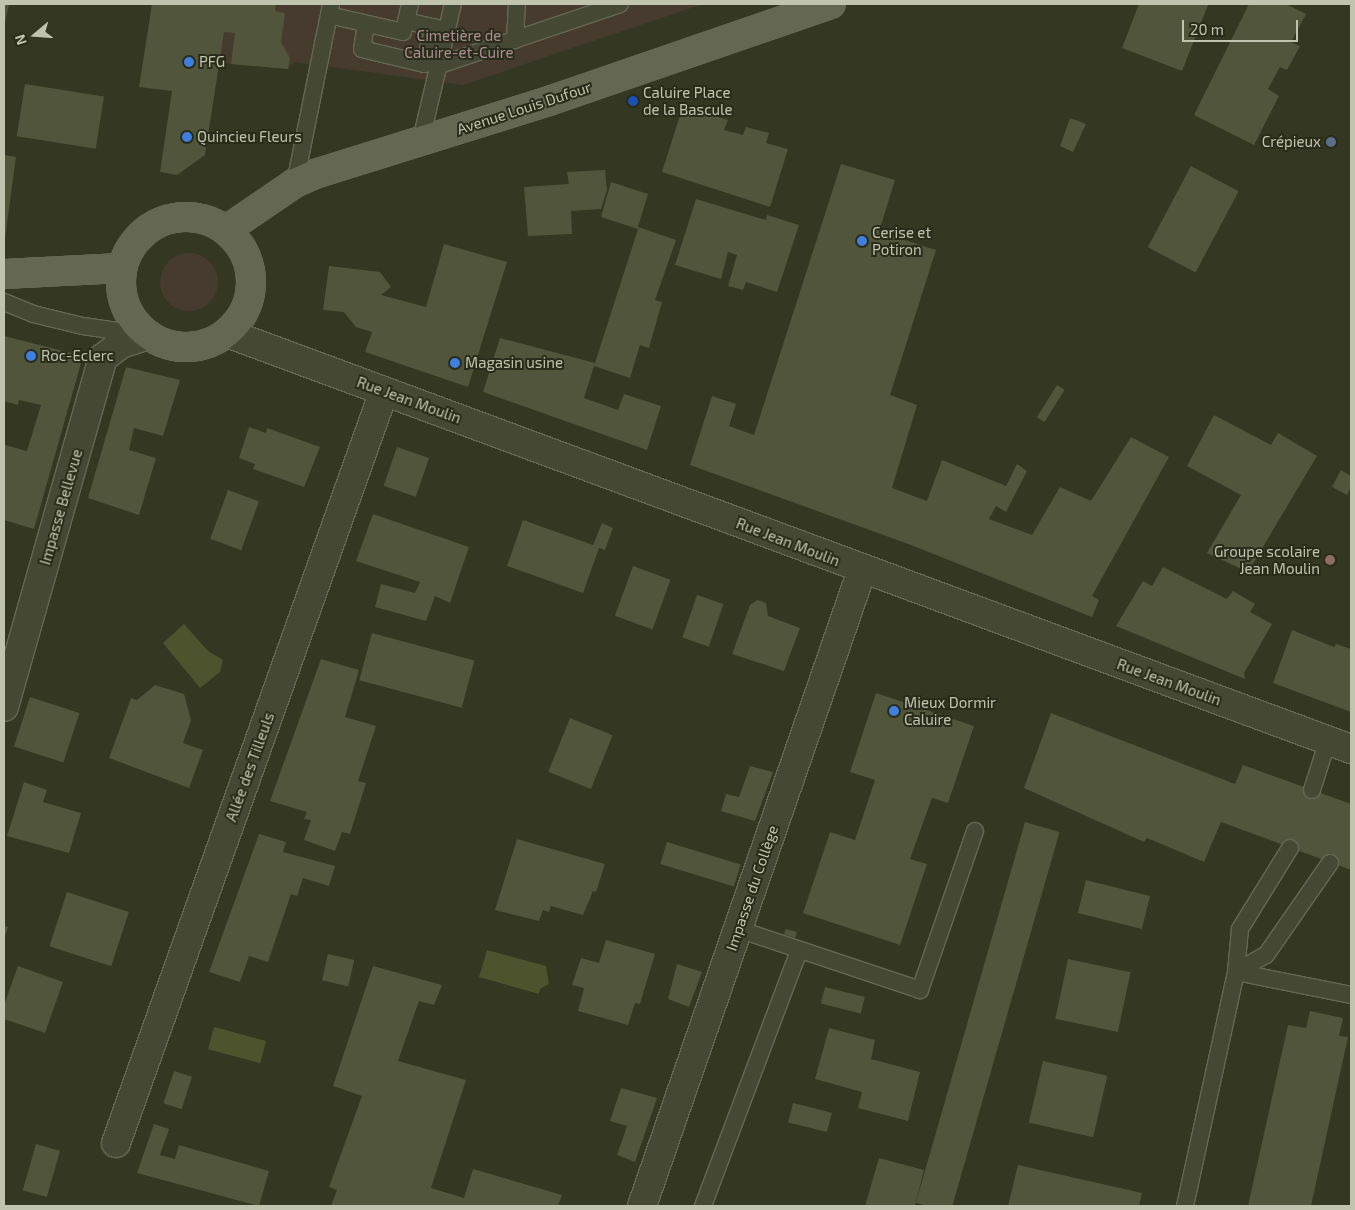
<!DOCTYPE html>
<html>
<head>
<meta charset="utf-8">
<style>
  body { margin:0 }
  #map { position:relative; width:1355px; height:1210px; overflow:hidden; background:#343721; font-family:"Exo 2",sans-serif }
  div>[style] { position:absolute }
  .green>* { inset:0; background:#473b2f }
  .round { border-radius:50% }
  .water>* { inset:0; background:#4d532d; transform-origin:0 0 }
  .building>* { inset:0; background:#51553b; transform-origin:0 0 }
  .roads { filter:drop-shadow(1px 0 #656855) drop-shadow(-1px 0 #656855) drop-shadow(0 1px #656855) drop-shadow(0 -1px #656855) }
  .lane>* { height:16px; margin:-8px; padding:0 8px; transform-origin:8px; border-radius:8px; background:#454835 }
  .street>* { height:28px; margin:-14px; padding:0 14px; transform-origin:14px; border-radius:14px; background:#454835 }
  .primary>* { height:28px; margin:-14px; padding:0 14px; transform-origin:14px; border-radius:14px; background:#646853 }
  .primary>.ring { margin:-14px; padding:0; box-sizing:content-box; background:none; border:28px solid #646853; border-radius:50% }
  .dots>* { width:14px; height:14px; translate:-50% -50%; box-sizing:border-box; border:2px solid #292c1a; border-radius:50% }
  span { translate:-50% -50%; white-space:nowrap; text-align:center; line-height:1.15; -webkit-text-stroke:4px #292c1a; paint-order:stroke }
  .park-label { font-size:15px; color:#af8e94 }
  .poi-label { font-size:15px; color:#c0c4af }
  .left { translate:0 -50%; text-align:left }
  .right { translate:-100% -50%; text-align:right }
  .street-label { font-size:15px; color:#c0c4af }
  .frame { position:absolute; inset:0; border:5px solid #c0c4af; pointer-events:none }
  .north { position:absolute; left:10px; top:10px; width:50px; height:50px; -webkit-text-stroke:4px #292c1a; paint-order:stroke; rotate:252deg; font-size:14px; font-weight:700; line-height:20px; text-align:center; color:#c0c4af }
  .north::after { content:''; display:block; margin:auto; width:18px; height:22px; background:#c0c4af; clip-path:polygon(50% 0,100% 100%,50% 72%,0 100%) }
  .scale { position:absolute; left:1182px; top:20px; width:116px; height:22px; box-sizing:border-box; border:2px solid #c0c4af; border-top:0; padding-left:6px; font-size:15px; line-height:18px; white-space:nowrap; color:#c0c4af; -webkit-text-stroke:4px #292c1a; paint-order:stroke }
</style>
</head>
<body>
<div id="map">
  <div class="green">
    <i style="clip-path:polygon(228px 4px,703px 4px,463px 85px,294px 62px,288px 69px,219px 63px)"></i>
    <i class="round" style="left:160px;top:253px;width:58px;height:58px"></i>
  </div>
  <div class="water">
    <i style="clip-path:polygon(184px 624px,208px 651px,223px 660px,220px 672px,200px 688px,163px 643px)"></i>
    <i style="clip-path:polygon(487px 950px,546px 966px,549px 984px,540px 989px,539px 994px,479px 977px)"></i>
    <i style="left:214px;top:1027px;width:54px;height:23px;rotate:15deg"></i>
  </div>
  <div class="building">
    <i style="clip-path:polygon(4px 4px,9px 4px,5px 23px,4px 23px)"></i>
    <i style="clip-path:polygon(152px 4px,276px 4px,275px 11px,285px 13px,281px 42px,290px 58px,288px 69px,231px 64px,235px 33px,224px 32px,205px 155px,177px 175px,160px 172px,172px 91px,139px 87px)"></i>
    <i style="clip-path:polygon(1139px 4px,1208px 5px,1182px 71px,1122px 48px)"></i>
    <i style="clip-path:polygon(1249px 4px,1286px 4px,1306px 14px,1291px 42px,1300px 46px,1287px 70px,1280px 67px,1268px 89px,1279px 96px,1254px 145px,1194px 115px)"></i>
    <i style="left:25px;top:84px;width:80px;height:53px;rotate:9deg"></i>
    <i style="clip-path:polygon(683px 106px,728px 120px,724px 130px,743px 135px,746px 127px,769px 133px,766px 143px,788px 149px,770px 207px,662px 172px)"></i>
    <i style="clip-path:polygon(1070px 118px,1086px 124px,1073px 152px,1060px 146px)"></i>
    <i style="clip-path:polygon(4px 155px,16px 157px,5px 238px,4px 237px)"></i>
    <i style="clip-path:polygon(841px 164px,895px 180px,879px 232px,936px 250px,890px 395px,917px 405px,892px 488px,927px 501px,942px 460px,1006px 486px,1017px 464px,1027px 471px,1006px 512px,996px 506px,989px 519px,1032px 535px,1060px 487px,1091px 501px,1131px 437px,1169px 457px,1092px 596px,1099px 600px,1092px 617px,911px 545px,690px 465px,712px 396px,736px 404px,729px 426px,754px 435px)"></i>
    <i style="left:1191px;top:166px;width:54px;height:92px;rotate:28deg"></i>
    <i style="clip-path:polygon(605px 170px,607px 190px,601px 209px,571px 211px,572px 234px,528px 236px,524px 187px,569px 184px,567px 172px)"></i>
    <i style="clip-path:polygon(611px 182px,648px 194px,638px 227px,676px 240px,655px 300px,662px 302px,649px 348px,640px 345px,630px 378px,594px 366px,584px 398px,618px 410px,624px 394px,661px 406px,647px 450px,483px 392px,500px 338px,595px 363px,638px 229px,601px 217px)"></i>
    <i style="clip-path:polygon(696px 199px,766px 220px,767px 215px,799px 225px,777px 292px,746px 282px,743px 290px,728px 286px,737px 255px,728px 252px,721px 279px,675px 265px)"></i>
    <i style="clip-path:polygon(444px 244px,507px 262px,468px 387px,365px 352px,372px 332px,356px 327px,344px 312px,323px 310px,329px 266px,380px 272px,391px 287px,381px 295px,426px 307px)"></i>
    <i style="clip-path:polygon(4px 336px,83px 356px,34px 529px,4px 520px,5px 445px,27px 451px,41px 405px,19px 400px,18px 405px,4px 401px)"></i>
    <i style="clip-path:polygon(126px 367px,180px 380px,163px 436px,134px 428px,129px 450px,156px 458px,139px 515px,88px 498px)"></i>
    <i style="left:1057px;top:385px;width:9px;height:38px;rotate:32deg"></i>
    <i style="clip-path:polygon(1214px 415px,1271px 445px,1278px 433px,1317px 456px,1248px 572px,1207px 553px,1241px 495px,1187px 466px)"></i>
    <i style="clip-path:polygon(249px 427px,266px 433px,267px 428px,320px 447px,304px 487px,253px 469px,255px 464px,239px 458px)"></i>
    <i style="left:397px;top:447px;width:34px;height:41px;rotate:19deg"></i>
    <i style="clip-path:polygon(1341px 470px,1351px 476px,1351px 487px,1347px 495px,1332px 487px)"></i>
    <i style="left:228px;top:490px;width:33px;height:52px;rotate:20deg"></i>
    <i style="clip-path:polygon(373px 514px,469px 547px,450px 603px,435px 596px,426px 621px,375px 607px,381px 584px,415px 593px,420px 582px,356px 561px)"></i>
    <i style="clip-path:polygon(523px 520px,593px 545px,602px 523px,613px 528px,605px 550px,599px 548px,583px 593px,507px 566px)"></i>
    <i style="left:633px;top:566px;width:40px;height:53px;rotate:20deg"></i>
    <i style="clip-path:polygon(1163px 567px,1227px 599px,1233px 591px,1255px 604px,1250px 612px,1272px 624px,1244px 673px,1245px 679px,1116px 626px,1143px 581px,1152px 586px)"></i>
    <i style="left:697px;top:595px;width:28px;height:45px;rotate:19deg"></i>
    <i style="clip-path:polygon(757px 600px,766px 603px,768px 616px,800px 628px,784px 671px,732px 654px,750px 605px)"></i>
    <i style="clip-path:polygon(1292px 630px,1334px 647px,1336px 644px,1351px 649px,1351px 712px,1273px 683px)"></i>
    <i style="left:372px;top:633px;width:106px;height:49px;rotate:15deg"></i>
    <i style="clip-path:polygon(321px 659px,359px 670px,345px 717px,376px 726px,358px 781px,366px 783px,350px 834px,342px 832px,335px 851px,304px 840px,311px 820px,304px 819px,307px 812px,270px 801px)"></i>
    <i style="clip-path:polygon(155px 685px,184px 694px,191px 720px,183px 743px,203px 750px,189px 788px,109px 758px,131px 698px,137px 700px)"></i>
    <i style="clip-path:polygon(876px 693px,974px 726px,948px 803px,932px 798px,910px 859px,927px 864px,900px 945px,803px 913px,830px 832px,855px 840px,875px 780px,850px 772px)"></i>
    <i style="left:30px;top:697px;width:52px;height:52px;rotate:18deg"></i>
    <i style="clip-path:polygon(1051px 713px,1235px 784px,1243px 765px,1351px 804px,1351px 870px,1221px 822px,1204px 862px,1147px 838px,1144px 842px,1024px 788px)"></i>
    <i style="left:570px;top:718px;width:46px;height:58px;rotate:22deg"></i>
    <i style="clip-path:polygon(750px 766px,773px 772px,755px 821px,721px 811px,726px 794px,739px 797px)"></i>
    <i style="clip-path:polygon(24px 782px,47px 790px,43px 802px,81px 813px,69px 853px,7px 836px)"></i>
    <i style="left:1025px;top:822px;width:36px;height:396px;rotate:16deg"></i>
    <i style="clip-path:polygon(259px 834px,286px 842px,283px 852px,335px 866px,329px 886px,303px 878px,297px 896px,291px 894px,268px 962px,249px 956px,240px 982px,209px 972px)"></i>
    <i style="clip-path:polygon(517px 839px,605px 864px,596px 892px,593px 891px,583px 915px,551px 906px,549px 912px,543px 910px,539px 921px,495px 910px)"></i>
    <i style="left:667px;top:842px;width:77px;height:23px;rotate:17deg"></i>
    <i style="left:1086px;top:880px;width:66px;height:34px;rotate:14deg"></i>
    <i style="left:67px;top:892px;width:65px;height:57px;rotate:18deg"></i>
    <i style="clip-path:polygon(4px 926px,8px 927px,4px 939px)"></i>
    <i style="clip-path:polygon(786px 929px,797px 932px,795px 938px,784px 934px)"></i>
    <i style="clip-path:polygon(606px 940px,655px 954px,640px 1004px,635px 1003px,628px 1025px,578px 1011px,584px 988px,572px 985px,581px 958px,599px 963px)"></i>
    <i style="left:328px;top:954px;width:27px;height:27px;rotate:13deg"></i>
    <i style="left:1068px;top:959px;width:64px;height:61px;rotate:12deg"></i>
    <i style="clip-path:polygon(677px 964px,702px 972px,689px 1007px,668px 999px)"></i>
    <i style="clip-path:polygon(18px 966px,63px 982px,45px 1033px,4px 1019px,4px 1005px)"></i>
    <i style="clip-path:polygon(373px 966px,442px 985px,434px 1005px,419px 1001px,398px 1061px,466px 1080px,431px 1188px,464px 1198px,473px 1169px,562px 1195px,558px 1206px,331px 1206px,337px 1190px,329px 1187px,362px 1096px,333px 1086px)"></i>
    <i style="left:825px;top:987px;width:41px;height:17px;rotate:14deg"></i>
    <i style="clip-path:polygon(1310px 1011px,1343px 1018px,1339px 1036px,1348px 1037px,1311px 1206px,1248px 1206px,1288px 1025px,1306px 1028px)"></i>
    <i style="clip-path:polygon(829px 1028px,875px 1040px,871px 1059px,920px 1072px,908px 1121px,858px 1108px,862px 1092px,815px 1079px)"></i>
    <i style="left:1043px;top:1061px;width:66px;height:63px;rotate:13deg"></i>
    <i style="left:174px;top:1071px;width:19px;height:34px;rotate:18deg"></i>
    <i style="clip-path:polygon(621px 1088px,657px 1098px,635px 1162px,617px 1155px,627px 1126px,610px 1121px)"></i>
    <i style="left:793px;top:1103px;width:40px;height:20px;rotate:14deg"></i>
    <i style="clip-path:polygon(154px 1124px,169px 1129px,160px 1155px,175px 1159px,179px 1145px,269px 1171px,259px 1206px,137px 1173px)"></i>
    <i style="left:36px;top:1144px;width:25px;height:48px;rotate:16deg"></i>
    <i style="clip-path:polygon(879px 1158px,924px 1170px,915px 1206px,865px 1206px)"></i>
    <i style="clip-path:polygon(1018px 1165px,1142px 1193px,1139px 1206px,1008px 1206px)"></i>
  </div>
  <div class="roads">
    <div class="lane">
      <i style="left:410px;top:4px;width:17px;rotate:103deg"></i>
      <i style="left:406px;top:21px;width:39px;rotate:13deg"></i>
      <i style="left:329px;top:15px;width:76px;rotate:12.9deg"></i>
      <i style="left:366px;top:24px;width:25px;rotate:99deg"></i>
      <i style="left:362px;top:49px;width:64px;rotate:13.6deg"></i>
      <i style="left:424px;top:64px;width:38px;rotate:-75deg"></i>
      <i style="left:515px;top:40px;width:36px;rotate:-87deg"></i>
      <i style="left:437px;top:66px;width:193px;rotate:-18.7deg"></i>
      <i style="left:421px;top:140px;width:140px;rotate:-76.8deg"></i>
      <i style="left:295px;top:183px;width:183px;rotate:-78.6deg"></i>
      <i style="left:4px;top:302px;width:31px;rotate:22deg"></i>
      <i style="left:33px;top:314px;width:51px;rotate:13.5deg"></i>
      <i style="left:83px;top:326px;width:55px;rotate:8.4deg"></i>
      <i style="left:1312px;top:790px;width:52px;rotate:-72.3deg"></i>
      <i style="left:738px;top:929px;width:192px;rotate:18.5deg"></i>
      <i style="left:920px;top:990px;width:168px;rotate:-70.9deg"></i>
      <i style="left:1236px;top:972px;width:34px;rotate:-30deg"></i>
      <i style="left:1266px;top:955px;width:112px;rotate:-55.2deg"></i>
      <i style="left:1236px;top:972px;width:117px;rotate:11.3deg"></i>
      <i style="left:703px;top:1206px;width:273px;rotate:-69.4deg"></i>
      <i style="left:1185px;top:1206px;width:239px;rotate:-77.7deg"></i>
      <i style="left:1236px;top:972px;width:43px;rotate:-84.7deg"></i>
      <i style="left:1240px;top:929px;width:95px;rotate:-58.3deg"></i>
    </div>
    <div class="street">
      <i style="left:227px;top:333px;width:1199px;rotate:20.31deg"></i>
      <i style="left:4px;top:707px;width:363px;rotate:-74.2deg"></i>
      <i style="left:103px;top:358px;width:23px;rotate:-38deg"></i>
      <i style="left:121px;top:344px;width:29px;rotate:-18deg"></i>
      <i style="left:116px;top:1143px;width:798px;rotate:-70.38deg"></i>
      <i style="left:642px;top:1206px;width:673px;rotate:-70.92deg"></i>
    </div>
    <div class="primary">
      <i class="ring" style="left:121px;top:217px;width:102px;height:102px"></i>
      <i style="left:226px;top:230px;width:83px;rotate:-34.3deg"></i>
      <i style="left:295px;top:183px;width:22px;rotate:-24deg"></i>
      <i style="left:315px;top:174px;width:245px;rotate:-17.3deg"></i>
      <i style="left:549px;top:101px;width:298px;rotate:-19deg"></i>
      <i style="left:4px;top:274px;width:118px;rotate:-2.9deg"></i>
    </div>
  </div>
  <div class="dots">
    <i style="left:189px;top:62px;background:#3f7fe0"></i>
    <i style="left:633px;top:101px;background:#1a4fb4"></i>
    <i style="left:187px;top:137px;background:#3f7fe0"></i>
    <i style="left:1331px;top:142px;background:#5c6f8a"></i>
    <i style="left:862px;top:241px;background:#3f7fe0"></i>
    <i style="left:31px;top:356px;background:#3f7fe0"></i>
    <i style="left:455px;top:363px;background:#3f7fe0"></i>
    <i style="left:1330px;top:560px;background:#8d6e63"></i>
    <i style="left:894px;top:711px;background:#3f7fe0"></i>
  </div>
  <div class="park-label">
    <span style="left:459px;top:44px">Cimetière de<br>Caluire-et-Cuire</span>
  </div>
  <div class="poi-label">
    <span class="left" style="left:199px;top:62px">PFG</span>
    <span class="left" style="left:643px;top:101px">Caluire Place<br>de la Bascule</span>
    <span class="left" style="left:197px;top:137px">Quincieu Fleurs</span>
    <span class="right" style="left:1321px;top:142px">Crépieux</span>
    <span class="left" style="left:872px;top:241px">Cerise et<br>Potiron</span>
    <span class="left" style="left:41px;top:356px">Roc-Eclerc</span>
    <span class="left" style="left:465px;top:363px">Magasin usine</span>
    <span class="right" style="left:1320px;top:560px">Groupe scolaire<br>Jean Moulin</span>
    <span class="left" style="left:904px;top:711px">Mieux Dormir<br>Caluire</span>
  </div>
  <div class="street-label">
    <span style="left:524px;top:108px;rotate:-18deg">Avenue Louis Dufour</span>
    <span style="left:409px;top:400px;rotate:20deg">Rue Jean Moulin</span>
    <span style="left:61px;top:507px;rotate:-74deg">Impasse Bellevue</span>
    <span style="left:788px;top:542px;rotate:21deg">Rue Jean Moulin</span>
    <span style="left:1169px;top:682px;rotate:20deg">Rue Jean Moulin</span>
    <span style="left:250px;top:767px;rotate:-70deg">Allée des Tilleuls</span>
    <span style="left:752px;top:888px;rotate:-71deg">Impasse du Collège</span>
  </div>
  <div class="frame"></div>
  <div class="north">N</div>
  <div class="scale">20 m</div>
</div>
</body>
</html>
